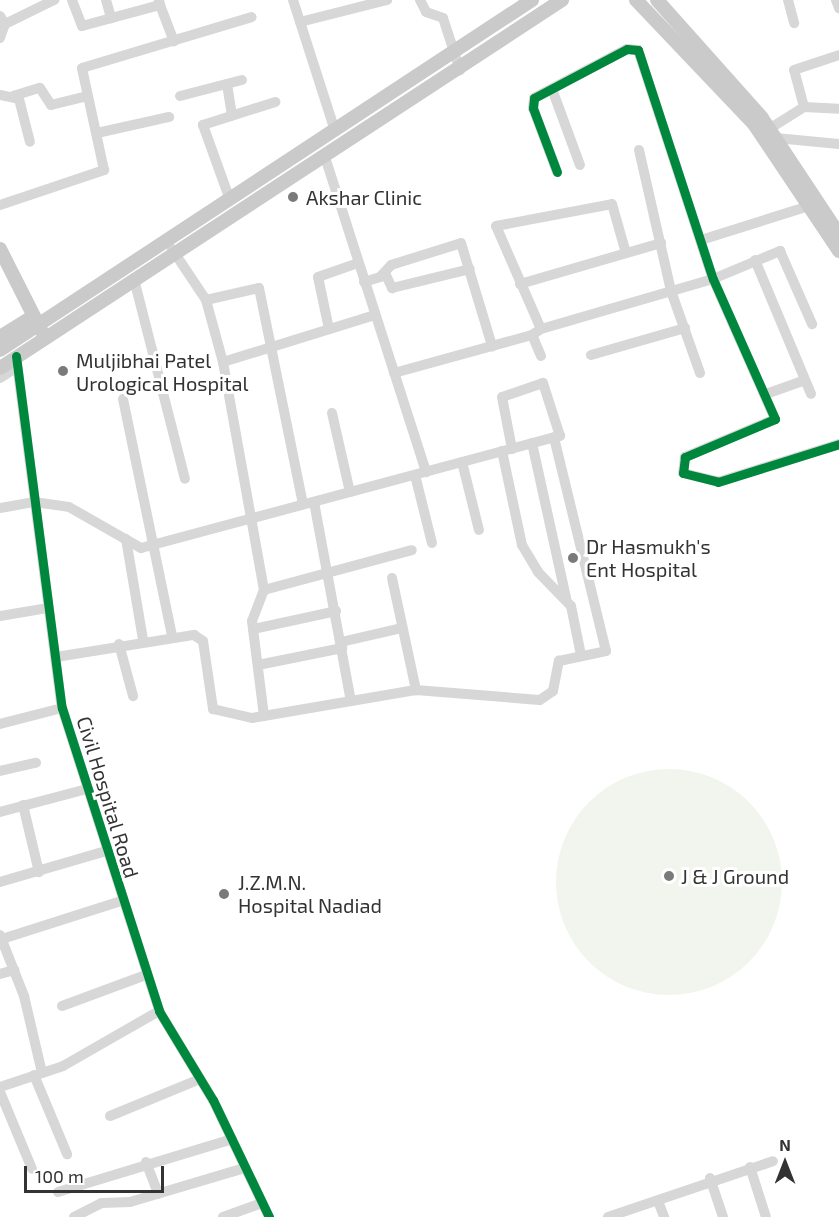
<!DOCTYPE html>
<html>
<head>
<meta charset="utf-8">
<style>
  body { margin:0 }
  #map { position:relative; width:839px; height:1217px; overflow:hidden; background:#fff; font-family:"Exo 2",sans-serif }
  div>[style] { position:absolute }
  .green>* { inset:0; background:#f1f5ed }
  .round { border-radius:50% }
  .minor>* { height:10px; margin:-5px; padding:0 5px; transform-origin:5px; border-radius:5px; background:#d7d7d7 }
  .major>* { height:14px; margin:-7px; padding:0 7px; transform-origin:7px; border-radius:7px; background:#cacaca }
  .cycleway>* { height:9px; margin:-4.5px; padding:0 4.5px; transform-origin:4.5px; border-radius:4.5px; background:#00873e }
  .dots>* { width:16px; height:16px; translate:-50% -50%; box-sizing:border-box; border:3px solid #fff; border-radius:50% }
  span { translate:-50% -50%; white-space:nowrap; text-align:center; line-height:1.15; -webkit-text-stroke:6px #fff; paint-order:stroke }
  .poi-label { font-size:20px; color:#333 }
  .left { translate:0 -50%; text-align:left }
  .street-label { font-size:20px; color:#333 }
  .north { position:absolute; left:755px; top:1133px; width:60px; height:60px; -webkit-text-stroke:4px #fff; paint-order:stroke; rotate:0deg; font-size:16px; font-weight:700; line-height:24px; text-align:center; color:#333 }
  .north::after { content:''; display:block; margin:auto; width:21px; height:27px; background:#333; clip-path:polygon(50% 0,100% 100%,50% 72%,0 100%) }
  .scale { position:absolute; left:24px; top:1166px; width:140px; height:27px; box-sizing:border-box; border:3px solid #333; border-top:0; padding-left:8px; font-size:18px; line-height:21px; white-space:nowrap; color:#333; -webkit-text-stroke:4px #fff; paint-order:stroke }
</style>
</head>
<body>
<div id="map">
  <div class="green">
    <i class="round" style="left:556px;top:769px;width:226px;height:226px"></i>
  </div>
  <div class="minor">
    <i style="left:72px;top:0;width:28px;rotate:69deg"></i>
    <i style="left:82px;top:26px;width:81px;rotate:-15.1deg"></i>
    <i style="left:160px;top:5px;width:5px;rotate:-101deg"></i>
    <i style="left:106px;top:0;width:19px;rotate:74deg"></i>
    <i style="left:293px;top:0;width:138px;rotate:72.2deg"></i>
    <i style="left:420px;top:0;width:13px;rotate:63deg"></i>
    <i style="left:426px;top:12px;width:18px;rotate:19deg"></i>
    <i style="left:443px;top:18px;width:55px;rotate:71.9deg"></i>
    <i style="left:788px;top:0;width:24px;rotate:75deg"></i>
    <i style="left:836px;top:0;width:9px;rotate:69deg"></i>
    <i style="left:160px;top:5px;width:39px;rotate:69deg"></i>
    <i style="left:0;top:16px;width:9px;rotate:58deg"></i>
    <i style="left:5px;top:24px;width:15px;rotate:110deg"></i>
    <i style="left:300px;top:22px;width:90px;rotate:-14.2deg"></i>
    <i style="left:5px;top:24px;width:55px;rotate:-26.1deg"></i>
    <i style="left:227px;top:84px;width:32px;rotate:81deg"></i>
    <i style="left:552px;top:89px;width:81px;rotate:69.8deg"></i>
    <i style="left:0;top:95px;width:19px;rotate:12deg"></i>
    <i style="left:19px;top:99px;width:44px;rotate:75.7deg"></i>
    <i style="left:13px;top:96px;width:28px;rotate:-17deg"></i>
    <i style="left:40px;top:88px;width:20px;rotate:57deg"></i>
    <i style="left:51px;top:105px;width:37px;rotate:-14deg"></i>
    <i style="left:180px;top:96px;width:64px;rotate:-14.5deg"></i>
    <i style="left:804px;top:107px;width:35px;rotate:3deg"></i>
    <i style="left:769px;top:129px;width:41px;rotate:-32.2deg"></i>
    <i style="left:804px;top:107px;width:38px;rotate:-105deg"></i>
    <i style="left:794px;top:70px;width:47px;rotate:-18.4deg"></i>
    <i style="left:97px;top:133px;width:74px;rotate:-12.5deg"></i>
    <i style="left:776px;top:138px;width:63px;rotate:5.4deg"></i>
    <i style="left:639px;top:150px;width:145px;rotate:77.2deg"></i>
    <i style="left:671px;top:291px;width:87px;rotate:70.5deg"></i>
    <i style="left:325px;top:157px;width:331px;rotate:72.2deg"></i>
    <i style="left:557px;top:172px;width:68px;rotate:-110.6deg"></i>
    <i style="left:533px;top:108px;width:10px;rotate:-84deg"></i>
    <i style="left:534px;top:98px;width:105px;rotate:-27.8deg"></i>
    <i style="left:627px;top:49px;width:11px;rotate:5deg"></i>
    <i style="left:638px;top:50px;width:241px;rotate:71.9deg"></i>
    <i style="left:713px;top:279px;width:153px;rotate:66.1deg"></i>
    <i style="left:775px;top:419px;width:98px;rotate:157.1deg"></i>
    <i style="left:685px;top:457px;width:16px;rotate:97deg"></i>
    <i style="left:683px;top:473px;width:36px;rotate:14deg"></i>
    <i style="left:718px;top:482px;width:127px;rotate:-17.4deg"></i>
    <i style="left:230px;top:200px;width:80px;rotate:-109.8deg"></i>
    <i style="left:203px;top:125px;width:76px;rotate:-17.7deg"></i>
    <i style="left:0;top:205px;width:110px;rotate:-18.6deg"></i>
    <i style="left:104px;top:170px;width:104px;rotate:-102.2deg"></i>
    <i style="left:82px;top:68px;width:177px;rotate:-16.7deg"></i>
    <i style="left:701px;top:240px;width:120px;rotate:-17.5deg"></i>
    <i style="left:172px;top:249px;width:61px;rotate:56.3deg"></i>
    <i style="left:206px;top:300px;width:64px;rotate:74.7deg"></i>
    <i style="left:755px;top:260px;width:145px;rotate:67.3deg"></i>
    <i style="left:385px;top:273px;width:17px;rotate:65deg"></i>
    <i style="left:392px;top:288px;width:80px;rotate:-13.7deg"></i>
    <i style="left:364px;top:282px;width:17px;rotate:-17deg"></i>
    <i style="left:380px;top:277px;width:16px;rotate:-47deg"></i>
    <i style="left:391px;top:265px;width:73px;rotate:-17.4deg"></i>
    <i style="left:461px;top:243px;width:108px;rotate:73.2deg"></i>
    <i style="left:135px;top:283px;width:202px;rotate:75.7deg"></i>
    <i style="left:520px;top:284px;width:147px;rotate:-16.2deg"></i>
    <i style="left:206px;top:300px;width:54px;rotate:-12.8deg"></i>
    <i style="left:259px;top:288px;width:220px;rotate:78.5deg"></i>
    <i style="left:329px;top:329px;width:53px;rotate:-101.9deg"></i>
    <i style="left:318px;top:277px;width:42px;rotate:-19.3deg"></i>
    <i style="left:541px;top:329px;width:179px;rotate:-16.2deg"></i>
    <i style="left:713px;top:279px;width:73px;rotate:-22.7deg"></i>
    <i style="left:780px;top:251px;width:80px;rotate:66.3deg"></i>
    <i style="left:591px;top:355px;width:98px;rotate:-16deg"></i>
    <i style="left:16px;top:356px;width:355px;rotate:82.6deg"></i>
    <i style="left:62px;top:708px;width:318px;rotate:72.2deg"></i>
    <i style="left:159px;top:1011px;width:104px;rotate:58.8deg"></i>
    <i style="left:213px;top:1100px;width:130px;rotate:64.4deg"></i>
    <i style="left:541px;top:356px;width:23px;rotate:-113deg"></i>
    <i style="left:532px;top:335px;width:11px;rotate:-34deg"></i>
    <i style="left:541px;top:329px;width:112px;rotate:-113.6deg"></i>
    <i style="left:496px;top:226px;width:118px;rotate:-10.7deg"></i>
    <i style="left:612px;top:204px;width:51px;rotate:74.1deg"></i>
    <i style="left:394px;top:373px;width:143px;rotate:-15.4deg"></i>
    <i style="left:0;top:378px;width:20px;rotate:-33deg"></i>
    <i style="left:766px;top:394px;width:41px;rotate:-19.7deg"></i>
    <i style="left:123px;top:399px;width:242px;rotate:78.3deg"></i>
    <i style="left:332px;top:413px;width:81px;rotate:77.2deg"></i>
    <i style="left:532px;top:443px;width:159px;rotate:77.6deg"></i>
    <i style="left:502px;top:451px;width:96px;rotate:78deg"></i>
    <i style="left:522px;top:545px;width:31px;rotate:59deg"></i>
    <i style="left:538px;top:572px;width:47px;rotate:45.9deg"></i>
    <i style="left:571px;top:606px;width:50px;rotate:78.5deg"></i>
    <i style="left:462px;top:462px;width:70px;rotate:76deg"></i>
    <i style="left:415px;top:475px;width:70px;rotate:76deg"></i>
    <i style="left:314px;top:502px;width:202px;rotate:79.5deg"></i>
    <i style="left:0;top:508px;width:35px;rotate:-10deg"></i>
    <i style="left:34px;top:502px;width:35px;rotate:8deg"></i>
    <i style="left:69px;top:507px;width:83px;rotate:29.7deg"></i>
    <i style="left:141px;top:548px;width:434px;rotate:-15deg"></i>
    <i style="left:560px;top:436px;width:56px;rotate:-107.8deg"></i>
    <i style="left:543px;top:383px;width:43px;rotate:161.1deg"></i>
    <i style="left:502px;top:397px;width:53px;rotate:79.1deg"></i>
    <i style="left:126px;top:539px;width:102px;rotate:80.4deg"></i>
    <i style="left:392px;top:578px;width:115px;rotate:77.9deg"></i>
    <i style="left:264px;top:590px;width:153px;rotate:-15.1deg"></i>
    <i style="left:0;top:616px;width:49px;rotate:-9.5deg"></i>
    <i style="left:253px;top:629px;width:85px;rotate:-12.2deg"></i>
    <i style="left:341px;top:642px;width:63px;rotate:-12.9deg"></i>
    <i style="left:119px;top:644px;width:54px;rotate:74.9deg"></i>
    <i style="left:56px;top:657px;width:140px;rotate:-9.1deg"></i>
    <i style="left:194px;top:635px;width:11px;rotate:34deg"></i>
    <i style="left:203px;top:641px;width:69px;rotate:81.6deg"></i>
    <i style="left:213px;top:709px;width:40px;rotate:13deg"></i>
    <i style="left:252px;top:718px;width:166px;rotate:-9.7deg"></i>
    <i style="left:416px;top:690px;width:124px;rotate:4.6deg"></i>
    <i style="left:540px;top:700px;width:16px;rotate:-35deg"></i>
    <i style="left:553px;top:691px;width:31px;rotate:-79deg"></i>
    <i style="left:559px;top:661px;width:48px;rotate:-12deg"></i>
    <i style="left:606px;top:651px;width:220px;rotate:-103.7deg"></i>
    <i style="left:258px;top:665px;width:86px;rotate:-11.4deg"></i>
    <i style="left:264px;top:716px;width:96px;rotate:-97.2deg"></i>
    <i style="left:252px;top:621px;width:33px;rotate:-69deg"></i>
    <i style="left:264px;top:590px;width:232px;rotate:-100.2deg"></i>
    <i style="left:223px;top:362px;width:159px;rotate:-17.2deg"></i>
    <i style="left:0;top:724px;width:64px;rotate:-14.5deg"></i>
    <i style="left:0;top:771px;width:37px;rotate:-13deg"></i>
    <i style="left:23px;top:805px;width:69px;rotate:76.6deg"></i>
    <i style="left:0;top:812px;width:90px;rotate:-14.8deg"></i>
    <i style="left:0;top:882px;width:110px;rotate:-16.3deg"></i>
    <i style="left:0;top:935px;width:66px;rotate:68.5deg"></i>
    <i style="left:24px;top:996px;width:79px;rotate:76.8deg"></i>
    <i style="left:2px;top:939px;width:125px;rotate:-17.7deg"></i>
    <i style="left:0;top:974px;width:15px;rotate:-16deg"></i>
    <i style="left:62px;top:1006px;width:90px;rotate:-20.3deg"></i>
    <i style="left:34px;top:1075px;width:86px;rotate:67.3deg"></i>
    <i style="left:0;top:1087px;width:66px;rotate:-18.4deg"></i>
    <i style="left:63px;top:1066px;width:111px;rotate:-29.8deg"></i>
    <i style="left:0;top:1092px;width:83px;rotate:67.4deg"></i>
    <i style="left:110px;top:1116px;width:97px;rotate:-22.3deg"></i>
    <i style="left:146px;top:1162px;width:34px;rotate:69deg"></i>
    <i style="left:750px;top:1167px;width:52px;rotate:72.3deg"></i>
    <i style="left:710px;top:1178px;width:41px;rotate:71.6deg"></i>
    <i style="left:58px;top:1192px;width:182px;rotate:-16.9deg"></i>
    <i style="left:658px;top:1201px;width:17px;rotate:69deg"></i>
    <i style="left:74px;top:1217px;width:31px;rotate:-27deg"></i>
    <i style="left:102px;top:1203px;width:28px;rotate:-2deg"></i>
    <i style="left:130px;top:1202px;width:120px;rotate:-16.5deg"></i>
    <i style="left:223px;top:1217px;width:41px;rotate:-19.7deg"></i>
    <i style="left:608px;top:1217px;width:174px;rotate:-18.7deg"></i>
  </div>
  <div class="major">
    <i style="left:636px;top:0;width:171px;rotate:46.4deg"></i>
    <i style="left:754px;top:124px;width:153px;rotate:56.2deg"></i>
    <i style="left:657px;top:0;width:158px;rotate:48.3deg"></i>
    <i style="left:762px;top:118px;width:138px;rotate:56.5deg"></i>
    <i style="left:0;top:249px;width:91px;rotate:63.2deg"></i>
    <i style="left:0;top:337px;width:39px;rotate:-32deg"></i>
    <i style="left:0;top:350px;width:637px;rotate:-33.34deg"></i>
    <i style="left:0;top:368px;width:672px;rotate:-33.22deg"></i>
  </div>
  <div class="cycleway">
    <i style="left:557px;top:172px;width:68px;rotate:-110.6deg"></i>
    <i style="left:533px;top:108px;width:10px;rotate:-84deg"></i>
    <i style="left:534px;top:98px;width:105px;rotate:-27.8deg"></i>
    <i style="left:627px;top:49px;width:11px;rotate:5deg"></i>
    <i style="left:638px;top:50px;width:241px;rotate:71.9deg"></i>
    <i style="left:713px;top:279px;width:153px;rotate:66.1deg"></i>
    <i style="left:775px;top:419px;width:98px;rotate:157.1deg"></i>
    <i style="left:685px;top:457px;width:16px;rotate:97deg"></i>
    <i style="left:683px;top:473px;width:36px;rotate:14deg"></i>
    <i style="left:718px;top:482px;width:127px;rotate:-17.4deg"></i>
    <i style="left:16px;top:356px;width:355px;rotate:82.6deg"></i>
    <i style="left:62px;top:708px;width:318px;rotate:72.2deg"></i>
    <i style="left:159px;top:1011px;width:104px;rotate:58.8deg"></i>
    <i style="left:213px;top:1100px;width:130px;rotate:64.4deg"></i>
  </div>
  <div class="dots">
    <i style="left:293px;top:197px;background:#7a7a7a"></i>
    <i style="left:63px;top:371px;background:#7a7a7a"></i>
    <i style="left:573px;top:558px;background:#7a7a7a"></i>
    <i style="left:669px;top:876px;background:#7a7a7a"></i>
    <i style="left:224px;top:894px;background:#7a7a7a"></i>
  </div>
  <div class="poi-label">
    <span class="left" style="left:306px;top:197px">Akshar Clinic</span>
    <span class="left" style="left:76px;top:372px">Muljibhai Patel<br>Urological Hospital</span>
    <span class="left" style="left:586px;top:558px">Dr Hasmukh's<br>Ent Hospital</span>
    <span class="left" style="left:681px;top:876px">J &amp; J Ground</span>
    <span class="left" style="left:238px;top:894px">J.Z.M.N.<br>Hospital Nadiad</span>
  </div>
  <div class="street-label">
    <span style="left:108px;top:797px;rotate:73deg">Civil Hospital Road</span>
  </div>
  <div class="north">N</div>
  <div class="scale">100 m</div>
</div>
</body>
</html>
